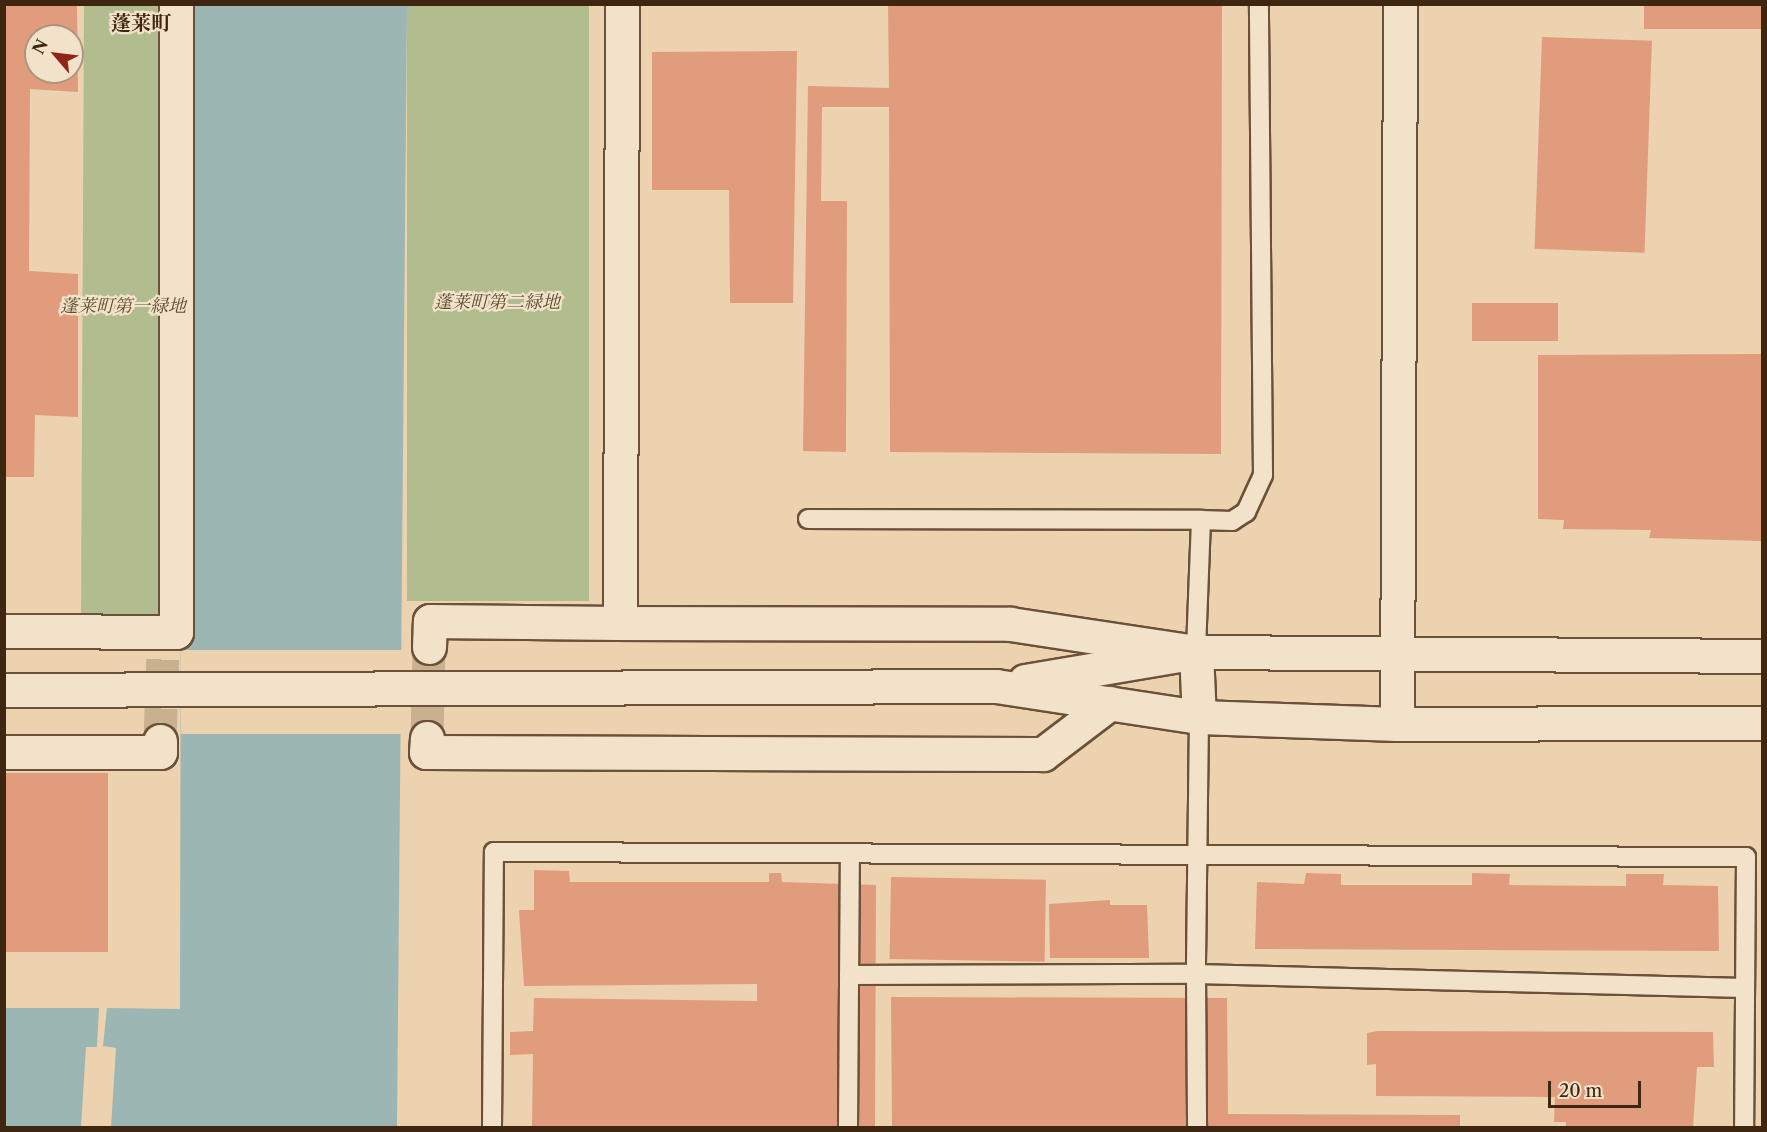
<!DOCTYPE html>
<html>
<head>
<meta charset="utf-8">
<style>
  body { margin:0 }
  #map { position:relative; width:1767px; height:1132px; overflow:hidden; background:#ecd2ae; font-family:"Libre Caslon Text","Noto Serif JP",serif }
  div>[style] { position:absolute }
  .green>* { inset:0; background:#b2bd8f; transform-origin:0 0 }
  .water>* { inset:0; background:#9bb6b3 }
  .pier>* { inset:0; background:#ecd2ae; transform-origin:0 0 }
  .building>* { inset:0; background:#e19b7d; transform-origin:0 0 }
  .minor-tunnel>* { height:33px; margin-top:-16.5px; transform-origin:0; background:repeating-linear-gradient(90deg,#c9b08f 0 33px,transparent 0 49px) }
  .roads { filter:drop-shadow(2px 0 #6a5138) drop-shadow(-2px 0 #6a5138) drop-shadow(0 2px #6a5138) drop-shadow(0 -2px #6a5138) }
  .service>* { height:18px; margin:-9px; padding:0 9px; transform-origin:9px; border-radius:9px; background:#f3e2ca }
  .minor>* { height:33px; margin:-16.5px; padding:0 16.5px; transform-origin:16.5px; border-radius:16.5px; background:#f3e2ca }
  .tertiary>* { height:33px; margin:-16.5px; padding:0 16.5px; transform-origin:16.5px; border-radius:16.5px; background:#f3e2ca }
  span { translate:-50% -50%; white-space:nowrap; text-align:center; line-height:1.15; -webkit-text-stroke:4.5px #f3e2ca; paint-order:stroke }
  .park-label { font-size:18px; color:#5c4c30; font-style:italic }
  .neighbourhood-label { font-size:20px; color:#3f2611; font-weight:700 }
  .frame { position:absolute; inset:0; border:6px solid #3f2611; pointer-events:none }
  .north { position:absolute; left:24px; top:24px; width:60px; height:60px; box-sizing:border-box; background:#f3e2ca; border:2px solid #ab9780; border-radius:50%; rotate:298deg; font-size:16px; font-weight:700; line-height:24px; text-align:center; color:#3f2611 }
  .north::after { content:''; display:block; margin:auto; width:21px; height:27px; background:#8f2418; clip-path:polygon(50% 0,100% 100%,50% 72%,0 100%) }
  .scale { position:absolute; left:1548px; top:1081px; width:93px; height:27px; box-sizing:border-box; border:3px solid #3f2611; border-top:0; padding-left:8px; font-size:18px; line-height:21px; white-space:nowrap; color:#3f2611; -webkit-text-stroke:4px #f3e2ca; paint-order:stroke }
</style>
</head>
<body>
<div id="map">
  <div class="green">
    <i style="clip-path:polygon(84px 5px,165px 5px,164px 608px,159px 617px,81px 619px)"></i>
    <i style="left:407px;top:5px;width:182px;height:596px"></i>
  </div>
  <div class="water">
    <i style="clip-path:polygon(182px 5px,407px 5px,397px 1127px,111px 1127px,116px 1048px,103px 1046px,107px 1008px,180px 1009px)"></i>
    <i style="clip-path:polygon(5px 1008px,99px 1008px,97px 1047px,86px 1047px,81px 1127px,5px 1127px)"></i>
  </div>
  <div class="pier">
    <i style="left:181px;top:650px;width:223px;height:84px"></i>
  </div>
  <div class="building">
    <i style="clip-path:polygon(evenodd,4px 4px,77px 4px,78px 92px,30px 89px,29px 271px,78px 274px,78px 417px,35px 415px,34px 477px,4px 477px,4px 4px,36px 36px,72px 36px,72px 72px,36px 72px,36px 36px)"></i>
    <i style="clip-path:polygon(888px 4px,1222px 4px,1221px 454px,890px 452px,889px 107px,822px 107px,821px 201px,847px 201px,846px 452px,803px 451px,808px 86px,889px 88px)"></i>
    <i style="left:1644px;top:4px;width:118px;height:25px"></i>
    <i style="left:1542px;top:37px;width:110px;height:212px;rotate:2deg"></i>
    <i style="clip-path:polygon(797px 51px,793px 303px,730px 303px,729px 190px,652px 190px,652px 52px)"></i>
    <i style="left:1472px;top:303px;width:86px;height:38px"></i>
    <i style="clip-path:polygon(1762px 354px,1762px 541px,1649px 538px,1651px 530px,1563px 529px,1564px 520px,1538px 519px,1538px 355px)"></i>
    <i style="left:108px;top:773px;width:179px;height:104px;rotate:90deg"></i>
    <i style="clip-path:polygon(534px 870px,569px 871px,570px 882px,769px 882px,769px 873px,781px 873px,782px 882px,876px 885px,875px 1128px,532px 1128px,533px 1054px,510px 1055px,510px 1032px,533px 1031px,534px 998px,757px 1001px,757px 984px,524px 986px,519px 910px,534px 910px)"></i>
    <i style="clip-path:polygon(1306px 873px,1341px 874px,1341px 885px,1472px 885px,1472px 873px,1510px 874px,1509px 885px,1626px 886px,1626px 874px,1664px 874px,1663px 885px,1718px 886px,1719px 951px,1255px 949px,1257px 882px,1304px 884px)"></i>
    <i style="left:891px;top:877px;width:155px;height:82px;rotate:1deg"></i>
    <i style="clip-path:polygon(1110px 900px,1110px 905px,1147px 905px,1149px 958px,1050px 958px,1049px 904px)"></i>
    <i style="clip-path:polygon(891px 997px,1227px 998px,1228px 1114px,1460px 1115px,1460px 1128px,892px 1128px)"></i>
    <i style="clip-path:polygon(1378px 1031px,1713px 1032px,1714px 1067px,1697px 1067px,1693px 1128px,1566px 1128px,1566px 1122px,1554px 1122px,1555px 1097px,1376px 1096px,1376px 1064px,1367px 1065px,1367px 1033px)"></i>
  </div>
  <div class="minor-tunnel">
    <i style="left:427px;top:738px;width:91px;rotate:-88.7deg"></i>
    <i style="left:160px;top:741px;width:92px;rotate:-88.1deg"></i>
  </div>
  <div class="roads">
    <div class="service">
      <i style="left:808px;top:519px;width:393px;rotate:0.1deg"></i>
      <i style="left:1201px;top:520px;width:132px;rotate:92.2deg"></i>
      <i style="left:1201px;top:520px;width:31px;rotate:2deg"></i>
      <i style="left:1232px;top:521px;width:17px;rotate:-33deg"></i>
      <i style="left:1246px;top:512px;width:41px;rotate:-65.3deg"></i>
      <i style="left:1263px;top:475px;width:471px;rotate:-90.5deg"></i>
      <i style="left:1199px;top:717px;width:257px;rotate:90.7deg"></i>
      <i style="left:1196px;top:974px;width:549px;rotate:1.46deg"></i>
      <i style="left:849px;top:975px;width:347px;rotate:-0.2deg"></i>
      <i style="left:1196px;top:974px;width:154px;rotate:89.6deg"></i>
      <i style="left:492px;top:1128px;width:276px;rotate:-89.6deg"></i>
      <i style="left:494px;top:852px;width:1252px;rotate:0.23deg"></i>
      <i style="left:1746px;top:857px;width:271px;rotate:90.4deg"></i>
      <i style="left:848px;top:1128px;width:274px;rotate:-89.6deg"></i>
    </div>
    <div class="minor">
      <i style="left:4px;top:631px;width:172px;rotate:0.3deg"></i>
      <i style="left:176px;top:632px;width:628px;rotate:-90deg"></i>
      <i style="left:429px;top:647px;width:26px;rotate:-88deg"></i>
      <i style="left:430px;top:621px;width:190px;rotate:0.6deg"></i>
      <i style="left:427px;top:738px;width:14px;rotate:94deg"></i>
      <i style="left:426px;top:752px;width:617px;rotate:0.19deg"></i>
      <i style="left:1043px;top:754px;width:84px;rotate:-37.3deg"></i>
      <i style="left:4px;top:752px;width:156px"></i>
      <i style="left:160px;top:752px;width:11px;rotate:-90deg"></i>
    </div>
    <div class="tertiary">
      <i style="left:622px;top:4px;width:619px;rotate:90.19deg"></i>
      <i style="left:620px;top:623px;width:390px;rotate:0.1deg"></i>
      <i style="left:1010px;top:624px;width:188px;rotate:8.6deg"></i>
      <i style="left:1196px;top:652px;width:65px;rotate:87.4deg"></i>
      <i style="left:1025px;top:681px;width:173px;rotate:-9.6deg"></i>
      <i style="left:1196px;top:652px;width:566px;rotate:0.4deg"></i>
      <i style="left:4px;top:690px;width:992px;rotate:-0.23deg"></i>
      <i style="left:996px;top:686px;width:205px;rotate:8.7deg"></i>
      <i style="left:1199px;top:717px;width:198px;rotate:2deg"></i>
      <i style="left:1397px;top:724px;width:365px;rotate:-0.2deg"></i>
      <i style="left:1397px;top:724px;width:720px;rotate:-89.76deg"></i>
    </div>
  </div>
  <div class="park-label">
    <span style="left:497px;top:302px">蓬莱町第二緑地</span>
    <span style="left:123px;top:306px">蓬莱町第一緑地</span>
  </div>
  <div class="neighbourhood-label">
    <span style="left:141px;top:23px">蓬莱町</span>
  </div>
  <div class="frame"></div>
  <div class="north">N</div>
  <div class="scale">20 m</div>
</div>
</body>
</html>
